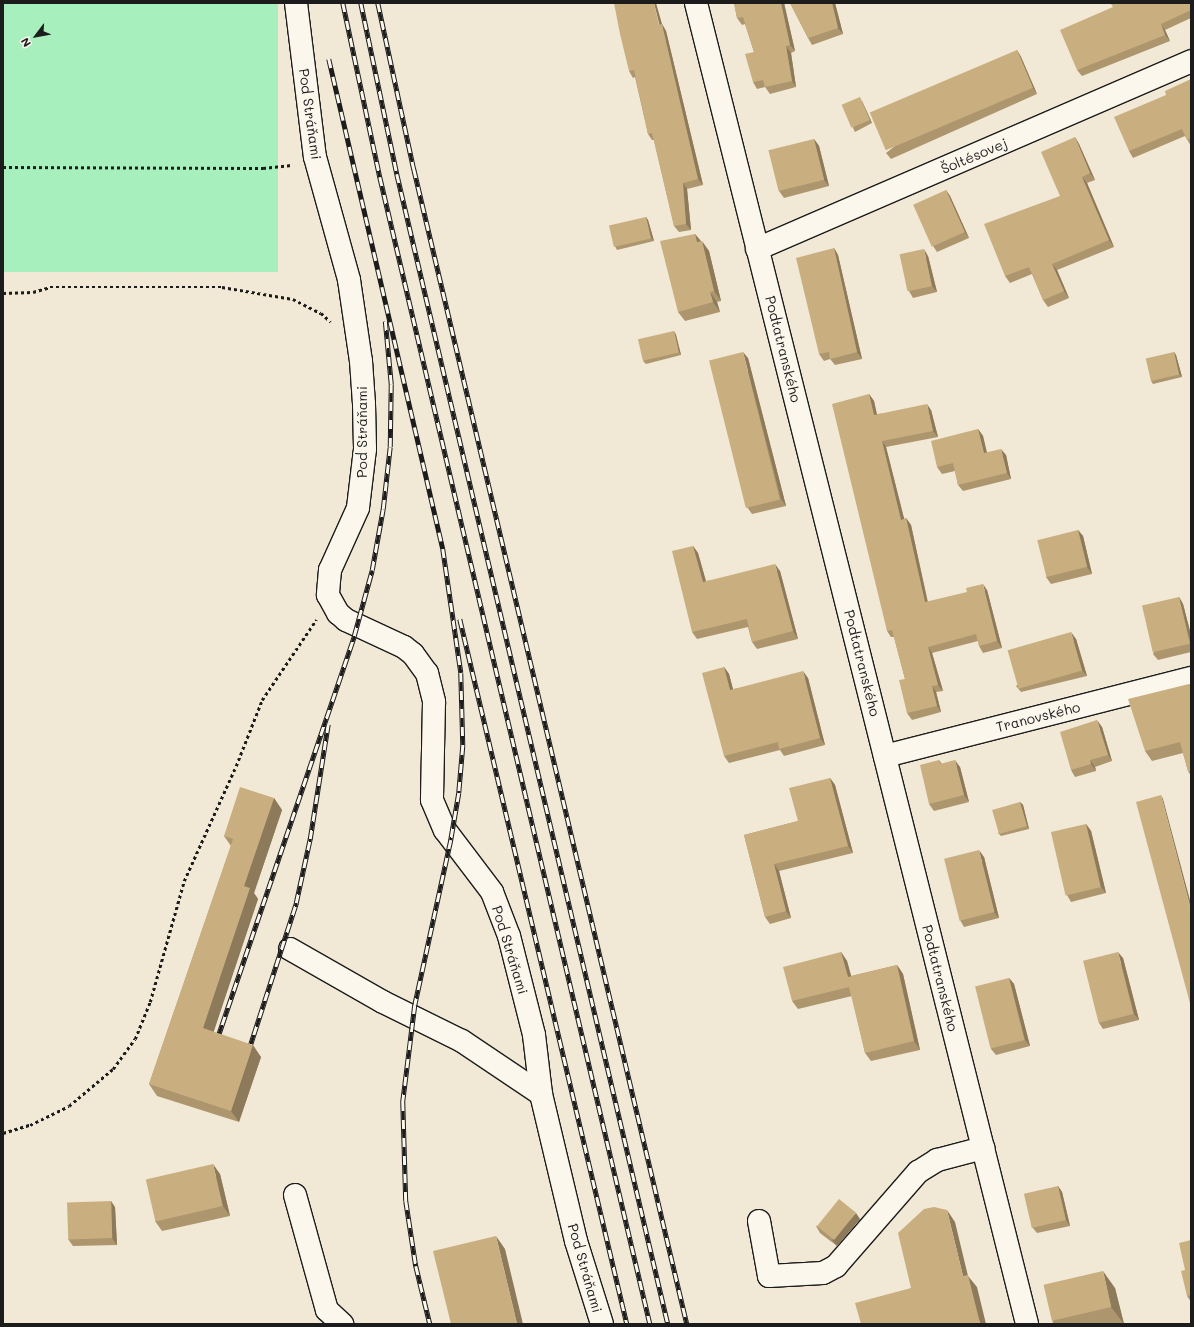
<!DOCTYPE html>
<html>
<head>
<meta charset="utf-8">
<style>
  body { margin:0 }
  #map { position:relative; width:1194px; height:1327px; overflow:hidden; background:#f1e9d6; font-family:Mali,sans-serif }
  div>[style] { position:absolute }
  .green>* { inset:0; background:#a7f0be; transform-origin:0 0 }
  .path>* { height:2.5px; margin-top:-1.25px; transform-origin:0; background:repeating-linear-gradient(90deg,#1c1c1c 0 3px,transparent 0 6px) }
  .roads { filter:drop-shadow(1px 0 #1c1c1c) drop-shadow(-1px 0 #1c1c1c) drop-shadow(0 1px #1c1c1c) drop-shadow(0 -1px #1c1c1c) }
  .minor>* { height:22px; margin:-11px; padding:0 11px; transform-origin:11px; border-radius:11px; background:#fbf7ec }
  .rail>* { height:4.5px; margin-top:-2.25px; transform-origin:0; background:repeating-linear-gradient(90deg,#fbf7ec 0 9px,#1c1c1c 0 18px); box-sizing:border-box; border-block:1px solid #1c1c1c }
  .wall>* { inset:0; background:#ad966e }
  .shaded-wall>* { inset:0; background:#8d7a5a }
  .building>* { inset:0; background:#c9af80; transform-origin:0 0 }
  span { translate:-50% -50%; white-space:nowrap; text-align:center; line-height:1.15; -webkit-text-stroke:3.5px #fbf7ec; paint-order:stroke }
  .street-label { font-size:14px; color:#1c1c1c }
  .frame { position:absolute; inset:0; border:4px solid #1c1c1c; pointer-events:none }
  .north { position:absolute; left:16px; top:16px; width:40px; height:40px; -webkit-text-stroke:3px #fbf7ec; paint-order:stroke; rotate:238deg; font-size:11px; font-weight:700; line-height:16px; text-align:center; color:#1c1c1c }
  .north::after { content:''; display:block; margin:auto; width:14px; height:18px; background:#1c1c1c; clip-path:polygon(50% 0,100% 100%,50% 72%,0 100%) }
</style>
</head>
<body>
<div id="map">
  <div class="green">
    <i style="left:3px;top:3px;width:275px;height:269px"></i>
  </div>
  <div class="path">
    <i style="left:3px;top:167px;width:260px;rotate:0.2deg"></i>
    <i style="left:263px;top:168px;width:29px;rotate:-6deg"></i>
    <i style="left:3px;top:293px;width:30px;rotate:-2deg"></i>
    <i style="left:33px;top:292px;width:18px;rotate:-16deg"></i>
    <i style="left:50px;top:287px;width:172px"></i>
    <i style="left:222px;top:287px;width:72px;rotate:9.6deg"></i>
    <i style="left:293px;top:299px;width:31px;rotate:27deg"></i>
    <i style="left:321px;top:313px;width:13px;rotate:42deg"></i>
    <i style="left:3px;top:1133px;width:28px;rotate:-17deg"></i>
    <i style="left:30px;top:1125px;width:43px;rotate:-26deg"></i>
    <i style="left:69px;top:1106px;width:57px;rotate:-40.1deg"></i>
    <i style="left:113px;top:1069px;width:37px;rotate:-54deg"></i>
    <i style="left:135px;top:1039px;width:40px;rotate:-68deg"></i>
    <i style="left:150px;top:1002px;width:126px;rotate:-74.3deg"></i>
    <i style="left:184px;top:881px;width:126px;rotate:-65.7deg"></i>
    <i style="left:236px;top:766px;width:71px;rotate:-68.5deg"></i>
    <i style="left:262px;top:700px;width:97px;rotate:-56deg"></i>
  </div>
  <div class="roads">
    <div class="minor">
      <i style="left:296px;top:3px;width:155px;rotate:83deg"></i>
      <i style="left:315px;top:157px;width:128px;rotate:74.5deg"></i>
      <i style="left:349px;top:280px;width:82px;rotate:81.6deg"></i>
      <i style="left:361px;top:361px;width:43px;rotate:86deg"></i>
      <i style="left:364px;top:404px;width:45px;rotate:88.7deg"></i>
      <i style="left:365px;top:449px;width:59px;rotate:96.8deg"></i>
      <i style="left:358px;top:508px;width:68px;rotate:114.3deg"></i>
      <i style="left:330px;top:570px;width:25px;rotate:95deg"></i>
      <i style="left:328px;top:595px;width:21px;rotate:61deg"></i>
      <i style="left:338px;top:613px;width:11px;rotate:41deg"></i>
      <i style="left:346px;top:620px;width:64px;rotate:25deg"></i>
      <i style="left:404px;top:647px;width:11px;rotate:38deg"></i>
      <i style="left:413px;top:654px;width:24px;rotate:54deg"></i>
      <i style="left:427px;top:673px;width:30px;rotate:76deg"></i>
      <i style="left:434px;top:702px;width:98px;rotate:91.2deg"></i>
      <i style="left:432px;top:800px;width:33px;rotate:67deg"></i>
      <i style="left:445px;top:830px;width:78px;rotate:52.8deg"></i>
      <i style="left:492px;top:892px;width:47px;rotate:68.9deg"></i>
      <i style="left:509px;top:936px;width:102px;rotate:75.8deg"></i>
      <i style="left:534px;top:1035px;width:59px;rotate:83.2deg"></i>
      <i style="left:541px;top:1094px;width:151px;rotate:76.6deg"></i>
      <i style="left:576px;top:1241px;width:87px;rotate:72.6deg"></i>
      <i style="left:696px;top:3px;width:1362px;rotate:75.93deg"></i>
      <i style="left:757px;top:249px;width:473px;rotate:-23.4deg"></i>
      <i style="left:885px;top:756px;width:316px;rotate:-14.3deg"></i>
      <i style="left:290px;top:949px;width:107px;rotate:29.7deg"></i>
      <i style="left:383px;top:1002px;width:88px;rotate:26.3deg"></i>
      <i style="left:462px;top:1041px;width:95px;rotate:33.9deg"></i>
      <i style="left:295px;top:1195px;width:119px;rotate:74.5deg"></i>
      <i style="left:327px;top:1310px;width:21px;rotate:43deg"></i>
      <i style="left:759px;top:1221px;width:56px;rotate:79.7deg"></i>
      <i style="left:769px;top:1276px;width:54px;rotate:-3.2deg"></i>
      <i style="left:823px;top:1273px;width:15px;rotate:-28deg"></i>
      <i style="left:836px;top:1266px;width:125px;rotate:-48.9deg"></i>
      <i style="left:918px;top:1172px;width:22px;rotate:-32deg"></i>
      <i style="left:937px;top:1160px;width:48px;rotate:-14.6deg"></i>
    </div>
  </div>
  <div class="rail">
    <i style="left:343px;top:3px;width:178px;rotate:78deg"></i>
    <i style="left:380px;top:177px;width:1178px;rotate:76.75deg"></i>
    <i style="left:361px;top:3px;width:175px;rotate:78.1deg"></i>
    <i style="left:397px;top:174px;width:1181px;rotate:76.74deg"></i>
    <i style="left:378px;top:3px;width:170px;rotate:77.8deg"></i>
    <i style="left:414px;top:169px;width:1187px;rotate:76.7deg"></i>
    <i style="left:329px;top:59px;width:503px;rotate:76.9deg"></i>
    <i style="left:443px;top:549px;width:125px;rotate:81.7deg"></i>
    <i style="left:461px;top:673px;width:73px;rotate:88.4deg"></i>
    <i style="left:463px;top:746px;width:47px;rotate:94.9deg"></i>
    <i style="left:459px;top:793px;width:48px;rotate:99.7deg"></i>
    <i style="left:451px;top:840px;width:169px;rotate:102.3deg"></i>
    <i style="left:415px;top:1005px;width:98px;rotate:97.1deg"></i>
    <i style="left:403px;top:1102px;width:99px;rotate:88.3deg"></i>
    <i style="left:406px;top:1201px;width:66px;rotate:81.3deg"></i>
    <i style="left:416px;top:1266px;width:60px;rotate:76.4deg"></i>
    <i style="left:460px;top:619px;width:725px;rotate:76.67deg"></i>
    <i style="left:216px;top:1042px;width:429px;rotate:-71.2deg"></i>
    <i style="left:354px;top:636px;width:68px;rotate:-74.7deg"></i>
    <i style="left:372px;top:570px;width:62px;rotate:-79.8deg"></i>
    <i style="left:383px;top:509px;width:62px;rotate:-83.6deg"></i>
    <i style="left:390px;top:447px;width:63px;rotate:-89.1deg"></i>
    <i style="left:391px;top:384px;width:63px;rotate:-95.4deg"></i>
    <i style="left:248px;top:1052px;width:157px;rotate:-72.1deg"></i>
    <i style="left:296px;top:903px;width:66px;rotate:-77.7deg"></i>
    <i style="left:310px;top:839px;width:116px;rotate:-81.1deg"></i>
  </div>
  <div class="wall">
    <i style="clip-path:polygon(734px 3px,784px 3px,795px 51px,791px 53px,796px 87px,770px 94px,765px 87px,757px 89px,753px 82px,754px 52px,745px 24px,742px 25px,737px 18px)"></i>
    <i style="clip-path:polygon(790px 3px,835px 3px,843px 34px,812px 45px,808px 38px)"></i>
    <i style="clip-path:polygon(1191px 3px,1191px 18px,1165px 30px,1170px 41px,1082px 76px,1077px 70px)"></i>
    <i style="clip-path:polygon(662px 24px,666px 31px,703px 185px,687px 189px,691px 230px,679px 232px,674px 226px,654px 140px,652px 140px,648px 134px,635px 77px,633px 78px,629px 71px)"></i>
    <i style="clip-path:polygon(1017px 50px,1021px 57px,1037px 94px,891px 159px,886px 153px)"></i>
    <i style="clip-path:polygon(1191px 79px,1191px 146px,1185px 136px,1133px 158px,1129px 151px,1166px 95px)"></i>
    <i style="clip-path:polygon(862px 101px,872px 123px,855px 132px,853px 128px)"></i>
    <i style="clip-path:polygon(1075px 137px,1079px 144px,1095px 180px,1087px 183px,1114px 247px,1057px 270px,1069px 298px,1048px 307px,1043px 300px,1032px 274px,1010px 283px,1005px 276px,1060px 196px)"></i>
    <i style="clip-path:polygon(814px 139px,819px 146px,829px 186px,784px 198px,779px 191px)"></i>
    <i style="clip-path:polygon(946px 190px,950px 196px,969px 238px,937px 252px,933px 246px)"></i>
    <i style="clip-path:polygon(646px 217px,648px 220px,654px 241px,617px 250px,615px 246px)"></i>
    <i style="clip-path:polygon(695px 234px,701px 241px,709px 251px,721px 301px,717px 302px,720px 312px,685px 321px,678px 312px)"></i>
    <i style="clip-path:polygon(834px 248px,838px 255px,862px 359px,835px 365px,830px 359px,824px 361px,819px 354px)"></i>
    <i style="clip-path:polygon(928px 256px,937px 292px,913px 298px,909px 291px)"></i>
    <i style="clip-path:polygon(674px 331px,676px 335px,681px 355px,646px 364px,643px 361px)"></i>
    <i style="clip-path:polygon(1174px 352px,1176px 355px,1182px 377px,1153px 384px,1151px 381px)"></i>
    <i style="clip-path:polygon(748px 358px,786px 506px,752px 514px,747px 507px)"></i>
    <i style="clip-path:polygon(869px 394px,874px 401px,877px 414px,931px 410px,938px 437px,886px 447px,904px 519px,906px 518px,911px 525px,928px 602px,987px 590px,1002px 648px,983px 653px,979px 646px,978px 641px,932px 653px,943px 691px,936px 692px,941px 712px,912px 720px,907px 713px,905px 679px,894px 637px,891px 637px,887px 631px)"></i>
    <i style="clip-path:polygon(978px 429px,983px 436px,987px 452px,1006px 455px,1011px 479px,963px 491px,958px 485px,955px 471px,942px 474px,937px 467px)"></i>
    <i style="clip-path:polygon(1078px 530px,1083px 536px,1092px 574px,1051px 584px,1046px 577px)"></i>
    <i style="clip-path:polygon(693px 546px,698px 553px,706px 581px,780px 571px,798px 639px,757px 649px,752px 642px,748px 627px,697px 639px,692px 632px)"></i>
    <i style="clip-path:polygon(1179px 597px,1183px 604px,1191px 635px,1191px 652px,1158px 660px,1153px 654px)"></i>
    <i style="clip-path:polygon(1076px 639px,1087px 676px,1021px 692px,1016px 686px)"></i>
    <i style="clip-path:polygon(724px 667px,729px 674px,733px 689px,808px 678px,825px 745px,784px 756px,780px 750px,729px 763px,724px 756px)"></i>
    <i style="clip-path:polygon(1189px 684px,1191px 686px,1191px 776px,1188px 771px,1183px 753px,1152px 761px,1145px 751px)"></i>
    <i style="clip-path:polygon(1102px 727px,1112px 761px,1095px 767px,1096px 771px,1075px 777px,1071px 770px)"></i>
    <i style="clip-path:polygon(939px 760px,942px 764px,960px 767px,969px 802px,934px 811px,929px 804px)"></i>
    <i style="clip-path:polygon(830px 778px,835px 785px,853px 853px,779px 871px,791px 918px,770px 924px,765px 917px,744px 835px,798px 821px)"></i>
    <i style="clip-path:polygon(274px 798px,282px 810px,254px 893px,258px 899px,213px 1032px,261px 1057px,239px 1122px,157px 1096px,149px 1084px,231px 846px,224px 836px)"></i>
    <i style="clip-path:polygon(1020px 802px,1023px 805px,1029px 829px,1001px 836px,998px 833px)"></i>
    <i style="clip-path:polygon(1086px 824px,1091px 831px,1106px 893px,1071px 902px,1067px 895px)"></i>
    <i style="clip-path:polygon(984px 857px,999px 918px,964px 927px,960px 920px)"></i>
    <i style="clip-path:polygon(841px 952px,847px 961px,851px 976px,897px 965px,903px 974px,920px 1050px,871px 1061px,865px 1053px,852px 996px,798px 1009px,792px 1001px)"></i>
    <i style="clip-path:polygon(1123px 958px,1139px 1020px,1103px 1029px,1099px 1023px)"></i>
    <i style="clip-path:polygon(1009px 978px,1014px 984px,1030px 1046px,996px 1055px,991px 1049px)"></i>
    <i style="clip-path:polygon(220px 1174px,230px 1216px,162px 1231px,155px 1221px)"></i>
    <i style="clip-path:polygon(1058px 1186px,1062px 1192px,1070px 1226px,1037px 1233px,1032px 1227px)"></i>
    <i style="clip-path:polygon(115px 1207px,117px 1245px,73px 1246px,68px 1239px)"></i>
    <i style="clip-path:polygon(860px 1219px,837px 1246px,820px 1233px,816px 1226px)"></i>
    <i style="clip-path:polygon(1191px 1240px,1191px 1302px,1187px 1296px)"></i>
    <i style="clip-path:polygon(1115px 1288px,1124px 1324px,1054px 1324px,1052px 1321px)"></i>
  </div>
  <div class="shaded-wall">
    <i style="clip-path:polygon(654px 3px,656px 3px,662px 24px,666px 31px,703px 185px,698px 179px)"></i>
    <i style="clip-path:polygon(781px 3px,784px 3px,795px 51px,790px 45px)"></i>
    <i style="clip-path:polygon(832px 3px,835px 3px,843px 34px,838px 28px)"></i>
    <i style="clip-path:polygon(1161px 24px,1165px 30px,1170px 41px,1165px 35px)"></i>
    <i style="clip-path:polygon(786px 46px,791px 53px,796px 87px,792px 81px)"></i>
    <i style="clip-path:polygon(1017px 50px,1021px 57px,1037px 94px,1033px 88px)"></i>
    <i style="clip-path:polygon(860px 97px,862px 101px,872px 123px,870px 120px)"></i>
    <i style="clip-path:polygon(1075px 137px,1079px 144px,1095px 180px,1090px 173px)"></i>
    <i style="clip-path:polygon(814px 139px,819px 146px,829px 186px,824px 180px)"></i>
    <i style="clip-path:polygon(1082px 177px,1087px 183px,1114px 247px,1109px 240px)"></i>
    <i style="clip-path:polygon(683px 183px,687px 189px,691px 230px,686px 224px)"></i>
    <i style="clip-path:polygon(946px 190px,950px 196px,969px 238px,965px 232px)"></i>
    <i style="clip-path:polygon(646px 217px,648px 220px,654px 241px,651px 238px)"></i>
    <i style="clip-path:polygon(695px 234px,702px 243px,697px 242px)"></i>
    <i style="clip-path:polygon(702px 241px,709px 251px,721px 301px,714px 291px)"></i>
    <i style="clip-path:polygon(834px 248px,838px 255px,862px 359px,857px 352px)"></i>
    <i style="clip-path:polygon(924px 249px,928px 256px,937px 292px,932px 286px)"></i>
    <i style="clip-path:polygon(1052px 264px,1057px 270px,1069px 298px,1064px 291px)"></i>
    <i style="clip-path:polygon(710px 292px,717px 302px,720px 312px,713px 302px)"></i>
    <i style="clip-path:polygon(674px 331px,676px 335px,681px 355px,679px 352px)"></i>
    <i style="clip-path:polygon(743px 352px,748px 358px,786px 506px,781px 499px)"></i>
    <i style="clip-path:polygon(1174px 352px,1176px 355px,1182px 377px,1179px 374px)"></i>
    <i style="clip-path:polygon(869px 394px,874px 401px,878px 421px,874px 415px)"></i>
    <i style="clip-path:polygon(927px 404px,931px 410px,938px 437px,933px 431px)"></i>
    <i style="clip-path:polygon(978px 429px,983px 436px,988px 459px,984px 453px)"></i>
    <i style="clip-path:polygon(882px 441px,886px 447px,906px 526px,901px 520px)"></i>
    <i style="clip-path:polygon(1001px 449px,1006px 455px,1011px 479px,1007px 473px)"></i>
    <i style="clip-path:polygon(906px 518px,911px 525px,929px 609px,925px 602px)"></i>
    <i style="clip-path:polygon(1078px 530px,1083px 536px,1092px 574px,1087px 567px)"></i>
    <i style="clip-path:polygon(693px 546px,698px 553px,708px 589px,703px 582px)"></i>
    <i style="clip-path:polygon(775px 564px,780px 571px,798px 639px,793px 631px)"></i>
    <i style="clip-path:polygon(983px 584px,987px 590px,1002px 648px,997px 641px)"></i>
    <i style="clip-path:polygon(1179px 597px,1183px 604px,1191px 635px,1191px 645px)"></i>
    <i style="clip-path:polygon(1071px 632px,1076px 639px,1087px 676px,1082px 670px)"></i>
    <i style="clip-path:polygon(928px 647px,932px 653px,943px 691px,938px 685px)"></i>
    <i style="clip-path:polygon(724px 667px,729px 674px,735px 697px,730px 690px)"></i>
    <i style="clip-path:polygon(803px 671px,808px 678px,825px 745px,820px 738px)"></i>
    <i style="clip-path:polygon(932px 686px,936px 692px,941px 712px,937px 706px)"></i>
    <i style="clip-path:polygon(1097px 720px,1102px 727px,1112px 761px,1108px 755px)"></i>
    <i style="clip-path:polygon(955px 760px,960px 767px,969px 802px,964px 795px)"></i>
    <i style="clip-path:polygon(1090px 760px,1095px 767px,1096px 771px,1091px 764px)"></i>
    <i style="clip-path:polygon(830px 778px,835px 785px,853px 853px,848px 846px)"></i>
    <i style="clip-path:polygon(1161px 795px,1163px 799px,1191px 904px,1191px 910px)"></i>
    <i style="clip-path:polygon(274px 798px,282px 810px,254px 893px,258px 899px,211px 1040px,203px 1028px,244px 886px)"></i>
    <i style="clip-path:polygon(1020px 802px,1023px 805px,1029px 829px,1027px 826px)"></i>
    <i style="clip-path:polygon(1086px 824px,1091px 831px,1106px 893px,1101px 887px)"></i>
    <i style="clip-path:polygon(979px 850px,984px 857px,999px 918px,994px 912px)"></i>
    <i style="clip-path:polygon(774px 864px,779px 871px,791px 918px,786px 911px)"></i>
    <i style="clip-path:polygon(841px 952px,847px 961px,854px 986px,848px 977px)"></i>
    <i style="clip-path:polygon(1118px 952px,1123px 958px,1139px 1020px,1134px 1014px)"></i>
    <i style="clip-path:polygon(897px 965px,903px 974px,920px 1050px,914px 1041px)"></i>
    <i style="clip-path:polygon(1009px 978px,1014px 984px,1030px 1046px,1025px 1040px)"></i>
    <i style="clip-path:polygon(253px 1045px,261px 1057px,239px 1122px,231px 1111px)"></i>
    <i style="clip-path:polygon(213px 1164px,220px 1174px,230px 1216px,223px 1206px)"></i>
    <i style="clip-path:polygon(1058px 1186px,1062px 1192px,1070px 1226px,1066px 1220px)"></i>
    <i style="clip-path:polygon(111px 1201px,115px 1207px,117px 1245px,112px 1238px)"></i>
    <i style="clip-path:polygon(947px 1210px,955px 1222px,968px 1276px,977px 1287px,986px 1324px,981px 1324px,980px 1323px,963px 1276px)"></i>
    <i style="clip-path:polygon(856px 1213px,860px 1219px,837px 1246px,832px 1240px)"></i>
    <i style="clip-path:polygon(496px 1236px,505px 1249px,523px 1324px,517px 1324px)"></i>
    <i style="clip-path:polygon(1103px 1271px,1115px 1288px,1124px 1324px,1111px 1307px)"></i>
  </div>
  <div class="building">
    <i style="clip-path:polygon(614px 3px,654px 3px,659px 25px,662px 24px,698px 179px,683px 183px,686px 224px,674px 226px,652px 133px,648px 134px,634px 70px,629px 71px,620px 34px)"></i>
    <i style="clip-path:polygon(734px 3px,781px 3px,790px 45px,786px 46px,792px 81px,765px 87px,763px 80px,753px 82px,745px 54px,754px 52px,743px 17px,737px 18px)"></i>
    <i style="clip-path:polygon(790px 3px,832px 3px,838px 28px,808px 38px)"></i>
    <i style="clip-path:polygon(1113px 3px,1191px 3px,1191px 10px,1161px 24px,1165px 35px,1077px 70px,1060px 30px,1113px 7px,1111px 4px)"></i>
    <i style="left:1017px;top:50px;width:41px;height:160px;rotate:67deg"></i>
    <i style="clip-path:polygon(1191px 79px,1191px 138px,1187px 140px,1182px 129px,1129px 151px,1114px 117px,1166px 95px,1165px 91px)"></i>
    <i style="left:860px;top:97px;width:25px;height:20px;rotate:67deg"></i>
    <i style="clip-path:polygon(1075px 137px,1090px 173px,1082px 177px,1109px 240px,1052px 264px,1064px 291px,1043px 300px,1029px 267px,1005px 276px,984px 224px,1060px 196px,1041px 152px)"></i>
    <i style="left:814px;top:139px;width:42px;height:47px;rotate:76deg"></i>
    <i style="left:946px;top:190px;width:46px;height:36px;rotate:66deg"></i>
    <i style="left:646px;top:217px;width:22px;height:38px;rotate:77deg"></i>
    <i style="clip-path:polygon(695px 234px,697px 242px,702px 241px,714px 291px,710px 292px,713px 302px,678px 312px,660px 241px)"></i>
    <i style="clip-path:polygon(834px 248px,857px 352px,830px 359px,829px 352px,819px 354px,796px 258px)"></i>
    <i style="left:924px;top:249px;width:38px;height:25px;rotate:78deg"></i>
    <i style="left:674px;top:331px;width:22px;height:37px;rotate:77deg"></i>
    <i style="left:743px;top:352px;width:152px;height:35px;rotate:76deg"></i>
    <i style="left:1174px;top:352px;width:23px;height:29px;rotate:77deg"></i>
    <i style="clip-path:polygon(869px 394px,874px 415px,927px 404px,933px 431px,882px 441px,901px 520px,906px 518px,925px 602px,967px 592px,966px 588px,983px 584px,997px 641px,979px 646px,976px 634px,928px 647px,938px 685px,932px 686px,937px 706px,907px 713px,899px 680px,905px 679px,892px 630px,887px 631px,832px 404px)"></i>
    <i style="clip-path:polygon(978px 429px,984px 453px,1001px 449px,1007px 473px,958px 485px,953px 463px,937px 467px,931px 441px)"></i>
    <i style="left:1078px;top:530px;width:38px;height:42px;rotate:76deg"></i>
    <i style="clip-path:polygon(693px 546px,703px 582px,775px 564px,793px 631px,752px 642px,747px 619px,692px 632px,672px 551px)"></i>
    <i style="left:1179px;top:597px;width:48px;height:38px;rotate:77deg"></i>
    <i style="left:1071px;top:632px;width:40px;height:66px;rotate:74deg"></i>
    <i style="clip-path:polygon(724px 667px,730px 690px,803px 671px,820px 738px,779px 749px,778px 742px,724px 756px,702px 673px)"></i>
    <i style="clip-path:polygon(1189px 684px,1191px 690px,1191px 771px,1188px 771px,1180px 742px,1145px 751px,1128px 699px)"></i>
    <i style="clip-path:polygon(1097px 720px,1108px 755px,1090px 760px,1091px 764px,1071px 770px,1060px 732px)"></i>
    <i style="clip-path:polygon(939px 760px,940px 764px,955px 760px,964px 795px,929px 804px,920px 765px)"></i>
    <i style="clip-path:polygon(830px 778px,848px 846px,774px 864px,786px 911px,765px 917px,744px 835px,798px 821px,789px 788px)"></i>
    <i style="clip-path:polygon(240px 787px,274px 798px,244px 886px,250px 888px,203px 1028px,253px 1045px,231px 1111px,149px 1084px,233px 839px,224px 836px)"></i>
    <i style="clip-path:polygon(1161px 795px,1191px 910px,1191px 1007px,1136px 802px)"></i>
    <i style="left:1020px;top:802px;width:25px;height:29px;rotate:74deg"></i>
    <i style="left:1086px;top:824px;width:65px;height:36px;rotate:77deg"></i>
    <i style="left:979px;top:850px;width:64px;height:36px;rotate:76deg"></i>
    <i style="clip-path:polygon(841px 952px,848px 977px,897px 965px,914px 1041px,865px 1053px,849px 987px,792px 1001px,783px 967px)"></i>
    <i style="left:1118px;top:952px;width:64px;height:36px;rotate:76deg"></i>
    <i style="left:1009px;top:978px;width:64px;height:35px;rotate:76deg"></i>
    <i style="left:213px;top:1164px;width:43px;height:69px;rotate:77deg"></i>
    <i style="left:1058px;top:1186px;width:35px;height:35px;rotate:77deg"></i>
    <i style="left:839px;top:1199px;width:22px;height:35px;rotate:39deg"></i>
    <i style="left:111px;top:1201px;width:37px;height:44px;rotate:88deg"></i>
    <i style="clip-path:polygon(934px 1207px,947px 1210px,963px 1276px,968px 1275px,980px 1323px,977px 1324px,861px 1324px,855px 1303px,911px 1288px,898px 1233px,924px 1209px)"></i>
    <i style="clip-path:polygon(496px 1236px,517px 1324px,451px 1324px,433px 1251px)"></i>
    <i style="clip-path:polygon(1191px 1240px,1191px 1295px,1187px 1296px,1181px 1271px,1185px 1270px,1179px 1243px)"></i>
    <i style="left:1103px;top:1271px;width:37px;height:61px;rotate:77deg"></i>
  </div>
  <div class="street-label">
    <span style="left:310px;top:114px;rotate:82deg">Pod Stráňami</span>
    <span style="left:974px;top:156px;rotate:-23deg">Šoltésovej</span>
    <span style="left:783px;top:349px;rotate:76deg">Podtatranského</span>
    <span style="left:362px;top:432px;rotate:-90deg">Pod Stráňami</span>
    <span style="left:862px;top:663px;rotate:76deg">Podtatranského</span>
    <span style="left:1038px;top:717px;rotate:-14deg">Tranovského</span>
    <span style="left:510px;top:950px;rotate:73deg">Pod Stráňami</span>
    <span style="left:940px;top:978px;rotate:76deg">Podtatranského</span>
    <span style="left:585px;top:1268px;rotate:74deg">Pod Stráňami</span>
  </div>
  <div class="frame"></div>
  <div class="north">N</div>
</div>
</body>
</html>
